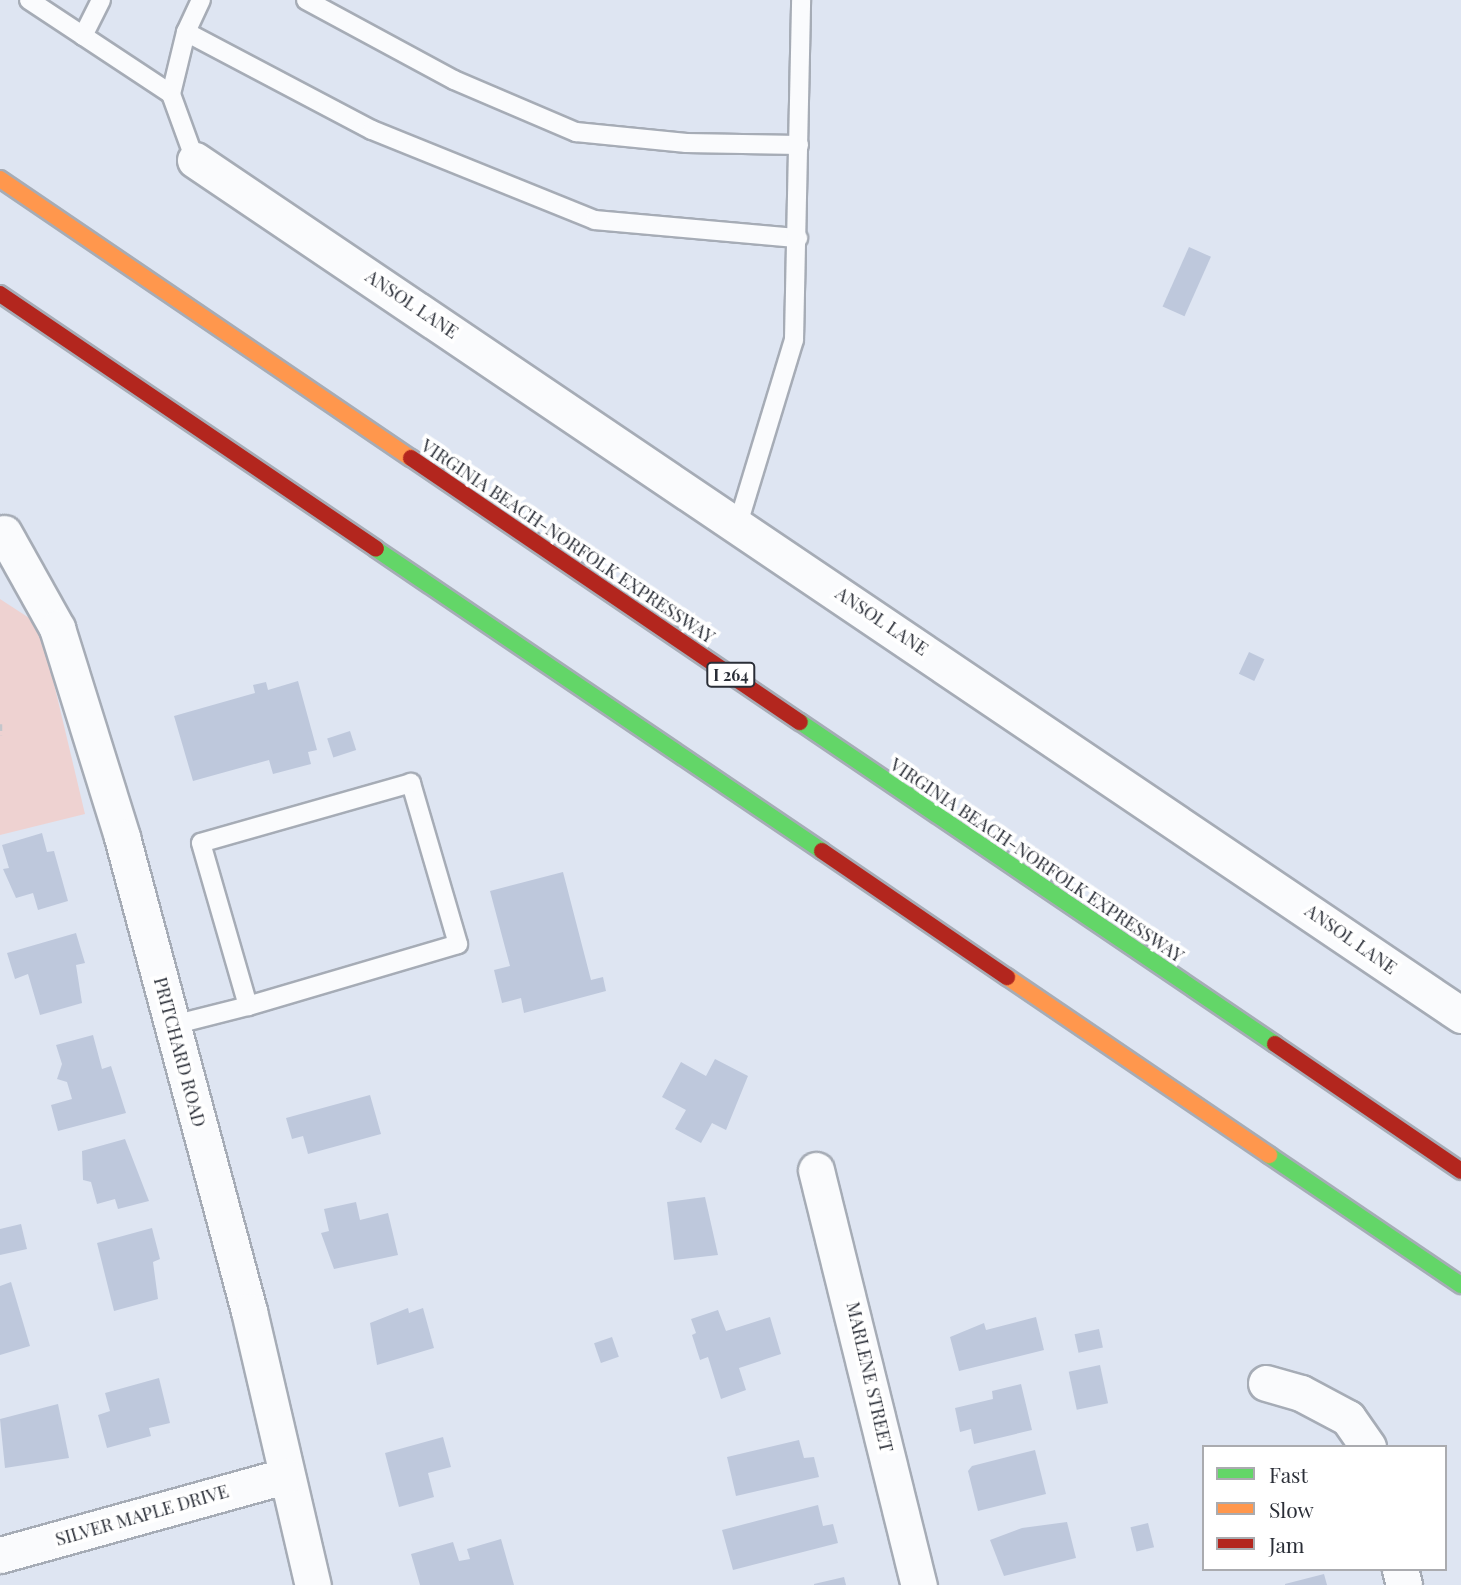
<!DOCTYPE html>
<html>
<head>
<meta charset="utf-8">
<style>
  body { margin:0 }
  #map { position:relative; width:1461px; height:1585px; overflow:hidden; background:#dee5f2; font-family:"Playfair Display",serif }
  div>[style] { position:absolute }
  .green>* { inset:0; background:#eed2d1 }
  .building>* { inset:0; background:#bec8dc; transform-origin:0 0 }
  .path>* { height:4.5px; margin-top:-2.25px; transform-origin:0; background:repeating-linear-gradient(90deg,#c4c6cb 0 7px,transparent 0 10.5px) }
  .roads { filter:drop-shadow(2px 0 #a6acb6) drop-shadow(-2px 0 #a6acb6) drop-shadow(0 2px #a6acb6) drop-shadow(0 -2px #a6acb6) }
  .lane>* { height:18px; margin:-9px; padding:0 9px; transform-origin:9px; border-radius:9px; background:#fafbfd }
  .street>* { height:35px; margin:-17.5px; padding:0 17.5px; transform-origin:17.5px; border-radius:17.5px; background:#fafbfd }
  .fast>* { height:16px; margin:-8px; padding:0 8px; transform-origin:8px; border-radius:8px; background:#63d668 }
  .slow>* { height:16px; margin:-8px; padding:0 8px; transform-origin:8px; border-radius:8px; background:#ff974d }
  .jam>* { height:16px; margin:-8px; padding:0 8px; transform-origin:8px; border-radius:8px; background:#b3261e }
  span { translate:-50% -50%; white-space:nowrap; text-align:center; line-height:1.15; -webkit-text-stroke:7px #fff; paint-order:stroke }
  .shield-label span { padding:2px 5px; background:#fff; border:2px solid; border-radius:5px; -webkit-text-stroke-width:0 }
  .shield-label { font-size:16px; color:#2a2e37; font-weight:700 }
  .street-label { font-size:18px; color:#2a2e37 }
  .legend { position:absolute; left:1202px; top:1445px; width:245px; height:126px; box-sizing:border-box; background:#fff; border:2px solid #aaabaf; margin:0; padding:9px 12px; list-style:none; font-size:21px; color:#2a2e37 }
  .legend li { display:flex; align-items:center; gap:14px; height:35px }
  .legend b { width:35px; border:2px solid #aaabaf }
</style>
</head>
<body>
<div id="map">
  <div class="green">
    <i style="clip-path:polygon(0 599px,40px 625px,85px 814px,0 835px)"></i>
  </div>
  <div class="building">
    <i style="left:1189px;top:247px;width:24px;height:65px;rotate:24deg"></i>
    <i style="left:1249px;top:652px;width:17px;height:24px;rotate:25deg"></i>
    <i style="clip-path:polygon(298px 681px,317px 750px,308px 752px,311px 764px,273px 774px,269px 760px,193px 781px,174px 716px,255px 693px,253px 685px,266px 682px,268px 690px)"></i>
    <i style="left:350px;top:731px;width:20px;height:24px;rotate:72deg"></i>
    <i style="clip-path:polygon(42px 833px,47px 852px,54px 851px,68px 901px,38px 910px,33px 893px,16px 898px,3px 869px,9px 868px,2px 845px)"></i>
    <i style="clip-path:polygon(563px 872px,591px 980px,603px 977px,606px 991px,524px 1013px,521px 998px,502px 1003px,494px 970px,510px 966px,490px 891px)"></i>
    <i style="clip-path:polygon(76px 933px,85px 963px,76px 965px,82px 1003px,40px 1015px,28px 974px,15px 979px,7px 953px)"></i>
    <i style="clip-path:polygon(93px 1035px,102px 1069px,111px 1066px,126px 1113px,58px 1131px,51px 1105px,72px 1099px,67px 1082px,57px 1079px,62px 1064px,56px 1045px)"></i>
    <i style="clip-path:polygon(715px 1059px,748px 1076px,726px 1130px,712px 1123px,701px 1143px,675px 1129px,686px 1110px,662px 1097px,681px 1062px,706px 1076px)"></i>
    <i style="clip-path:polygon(370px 1095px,381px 1134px,308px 1154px,303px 1136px,292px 1139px,286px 1118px)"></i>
    <i style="clip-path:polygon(125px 1139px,149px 1201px,118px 1209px,115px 1199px,97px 1204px,91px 1182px,83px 1180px,82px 1151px)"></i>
    <i style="clip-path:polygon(705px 1197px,718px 1255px,674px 1260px,667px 1202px)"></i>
    <i style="clip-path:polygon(356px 1202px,360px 1220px,388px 1213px,398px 1255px,334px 1269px,321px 1233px,329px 1231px,324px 1209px)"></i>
    <i style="clip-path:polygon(21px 1224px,27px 1249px,0 1255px,0 1229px)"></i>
    <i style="clip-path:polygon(152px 1228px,160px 1259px,153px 1262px,158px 1299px,114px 1311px,97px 1243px)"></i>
    <i style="clip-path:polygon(11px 1282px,30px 1346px,0 1355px,0 1286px)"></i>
    <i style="clip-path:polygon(408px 1308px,409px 1313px,423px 1308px,434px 1348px,377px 1365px,370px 1323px)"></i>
    <i style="clip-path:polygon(718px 1310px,726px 1331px,770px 1317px,781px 1354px,739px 1368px,746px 1390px,721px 1399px,708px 1357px,700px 1360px,692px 1335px,696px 1333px,691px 1319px)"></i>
    <i style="clip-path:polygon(1036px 1317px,1044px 1350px,959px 1371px,950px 1337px,984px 1323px,986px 1330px)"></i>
    <i style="left:1099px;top:1329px;width:19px;height:25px;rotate:78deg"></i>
    <i style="left:612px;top:1337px;width:21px;height:19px;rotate:71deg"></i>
    <i style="left:1100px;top:1365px;width:39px;height:32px;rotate:78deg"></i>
    <i style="clip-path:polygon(159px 1378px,170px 1423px,149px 1428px,151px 1436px,107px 1448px,98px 1415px,110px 1411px,105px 1393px)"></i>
    <i style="clip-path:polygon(1021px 1384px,1032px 1430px,974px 1444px,971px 1429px,960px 1432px,955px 1408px,993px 1399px,992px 1391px)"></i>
    <i style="clip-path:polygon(58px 1404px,69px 1458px,5px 1468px,0 1419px)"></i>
    <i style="clip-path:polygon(443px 1437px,451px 1467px,428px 1473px,434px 1497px,399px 1507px,385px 1453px)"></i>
    <i style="clip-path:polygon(799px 1440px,804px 1458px,814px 1457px,819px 1477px,736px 1496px,727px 1457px)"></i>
    <i style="clip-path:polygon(1035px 1450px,1046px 1494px,978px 1511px,968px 1471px,972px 1466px)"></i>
    <i style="clip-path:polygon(818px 1505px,823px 1526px,833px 1524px,838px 1543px,733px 1570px,722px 1530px)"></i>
    <i style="clip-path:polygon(1067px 1522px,1076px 1558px,1004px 1576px,990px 1540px,1022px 1528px)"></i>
    <i style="left:1148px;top:1523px;width:25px;height:18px;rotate:76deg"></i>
    <i style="clip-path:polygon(501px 1539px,514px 1585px,420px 1585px,411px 1554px,453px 1542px,459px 1561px,470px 1559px,467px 1549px)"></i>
    <i style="clip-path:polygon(1324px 1574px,1327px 1585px,1285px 1585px,1285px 1584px)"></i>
    <i style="clip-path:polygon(844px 1577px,846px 1585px,814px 1585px,814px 1584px)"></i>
  </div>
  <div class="path">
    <i style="left:0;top:724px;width:11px;rotate:90deg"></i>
  </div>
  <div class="roads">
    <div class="lane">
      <i style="left:29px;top:0;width:170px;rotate:33.5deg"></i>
      <i style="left:306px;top:0;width:168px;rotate:28.4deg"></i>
      <i style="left:454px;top:80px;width:133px;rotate:23.1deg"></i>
      <i style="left:576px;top:132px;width:111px;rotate:5.7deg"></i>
      <i style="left:686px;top:143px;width:113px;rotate:1deg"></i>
      <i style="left:186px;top:32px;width:210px;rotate:27.8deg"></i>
      <i style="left:372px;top:130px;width:240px;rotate:22deg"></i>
      <i style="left:595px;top:220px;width:204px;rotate:5.1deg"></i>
      <i style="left:83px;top:36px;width:40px;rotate:-63.4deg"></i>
      <i style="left:195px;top:160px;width:70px;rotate:-110deg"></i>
      <i style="left:171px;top:94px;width:64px;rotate:-76.4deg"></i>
      <i style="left:186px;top:32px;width:35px;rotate:-65deg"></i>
      <i style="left:738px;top:524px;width:192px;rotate:-73.1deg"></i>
      <i style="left:794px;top:340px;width:340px;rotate:-88.8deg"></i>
      <i style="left:173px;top:1025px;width:77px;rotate:-14.2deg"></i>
      <i style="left:248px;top:1006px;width:219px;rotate:-16.4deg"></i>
      <i style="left:458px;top:944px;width:168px;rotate:-106.3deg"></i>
      <i style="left:411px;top:783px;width:218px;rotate:164.1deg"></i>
      <i style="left:201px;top:843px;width:170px;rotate:73.9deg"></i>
    </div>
    <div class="street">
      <i style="left:195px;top:160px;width:1528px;rotate:34.03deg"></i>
      <i style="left:4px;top:533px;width:109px;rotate:60.8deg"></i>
      <i style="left:57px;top:628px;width:219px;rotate:72.7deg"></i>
      <i style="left:122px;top:837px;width:491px;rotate:75deg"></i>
      <i style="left:249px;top:1311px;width:281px;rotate:76.9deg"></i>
      <i style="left:816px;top:1170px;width:428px;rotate:76.1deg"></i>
      <i style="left:1266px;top:1383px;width:36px;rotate:16deg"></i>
      <i style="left:1301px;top:1393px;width:53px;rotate:28deg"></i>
      <i style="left:1348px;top:1418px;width:35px;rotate:55deg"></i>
      <i style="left:0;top:1555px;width:296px;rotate:-15.5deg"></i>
      <i style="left:1400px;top:1569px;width:16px;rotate:76deg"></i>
    </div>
    <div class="fast">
      <i style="left:376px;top:549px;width:539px;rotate:34.1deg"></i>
      <i style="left:800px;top:722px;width:574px;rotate:34.13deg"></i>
      <i style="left:1269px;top:1155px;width:232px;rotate:34.1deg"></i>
    </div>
    <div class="slow">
      <i style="left:0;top:179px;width:497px;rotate:34.2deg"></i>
      <i style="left:1007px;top:977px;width:317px;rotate:34.2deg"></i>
    </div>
    <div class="jam">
      <i style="left:0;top:294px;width:454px;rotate:34.1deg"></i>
      <i style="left:411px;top:458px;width:470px;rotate:34.2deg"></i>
      <i style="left:822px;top:851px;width:224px;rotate:34.3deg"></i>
      <i style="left:1275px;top:1044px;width:225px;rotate:34.3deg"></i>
    </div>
  </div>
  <div class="shield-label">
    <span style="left:731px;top:675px">I 264</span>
  </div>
  <div class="street-label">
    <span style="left:412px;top:304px;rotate:34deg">ANSOL LANE</span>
    <span style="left:568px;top:541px;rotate:34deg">VIRGINIA BEACH-NORFOLK EXPRESSWAY</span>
    <span style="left:882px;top:621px;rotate:34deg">ANSOL LANE</span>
    <span style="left:1037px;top:860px;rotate:34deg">VIRGINIA BEACH-NORFOLK EXPRESSWAY</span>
    <span style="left:1351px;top:939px;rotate:35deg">ANSOL LANE</span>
    <span style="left:180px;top:1052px;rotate:75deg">PRITCHARD ROAD</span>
    <span style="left:870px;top:1377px;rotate:77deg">MARLENE STREET</span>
    <span style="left:142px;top:1515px;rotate:-16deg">SILVER MAPLE DRIVE</span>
  </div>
  <ul class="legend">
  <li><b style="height:9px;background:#63d668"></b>Fast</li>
  <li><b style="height:9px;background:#ff974d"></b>Slow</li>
  <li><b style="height:9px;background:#b3261e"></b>Jam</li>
  </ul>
</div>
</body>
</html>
